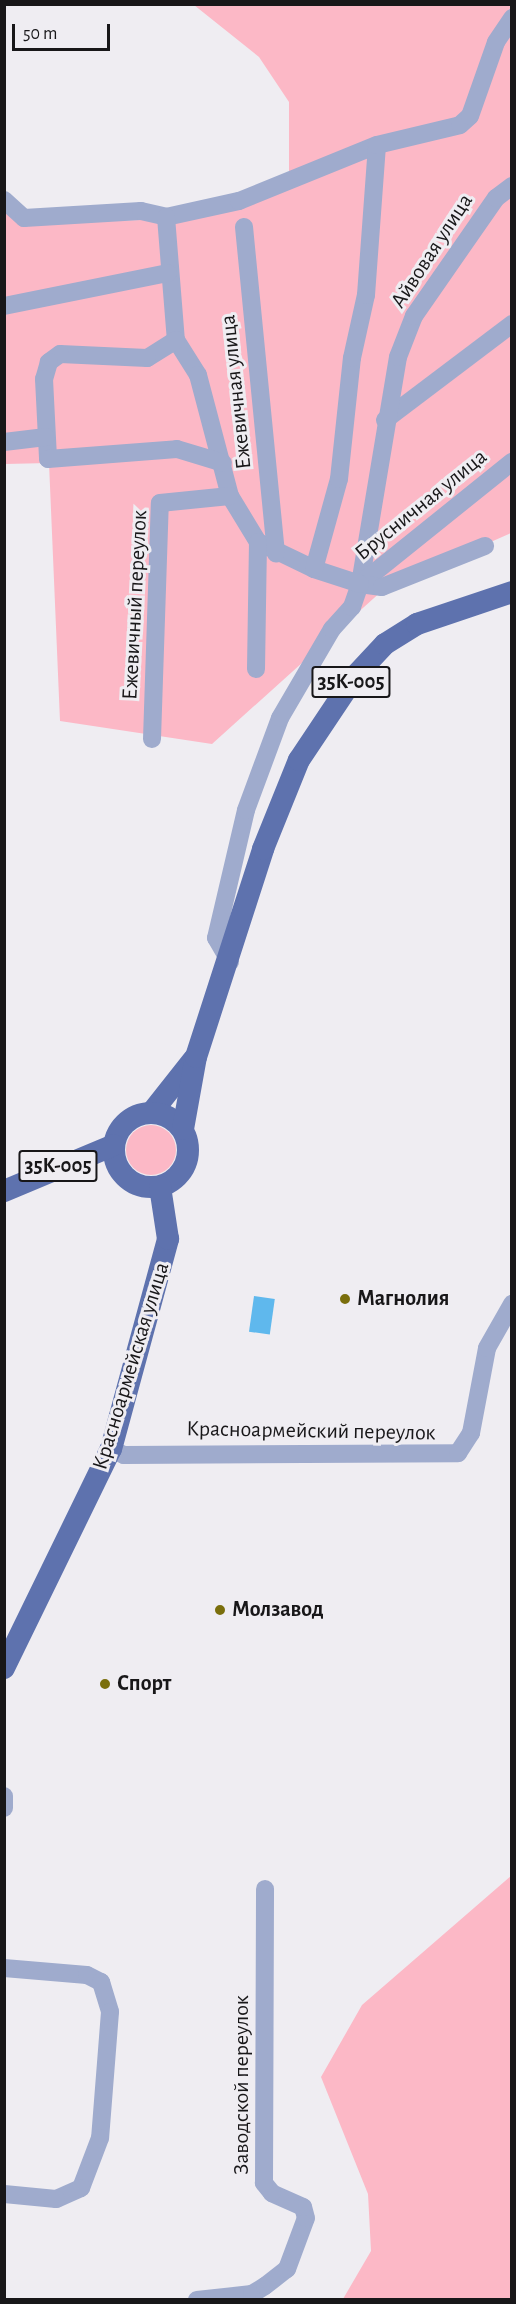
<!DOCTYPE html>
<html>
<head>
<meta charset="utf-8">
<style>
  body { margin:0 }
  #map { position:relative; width:516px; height:2304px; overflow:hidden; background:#efedf2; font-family:"Alegreya Sans",sans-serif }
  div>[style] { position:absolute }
  .green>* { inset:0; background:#fcb8c6 }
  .round { border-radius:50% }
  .water>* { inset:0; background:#5fb8ed; transform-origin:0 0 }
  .minor>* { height:18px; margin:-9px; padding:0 9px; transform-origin:9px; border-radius:9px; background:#9fabcd }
  .major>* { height:22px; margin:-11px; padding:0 11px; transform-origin:11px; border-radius:11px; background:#5e72ae }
  .major>.ring { margin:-11px; padding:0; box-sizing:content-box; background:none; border:22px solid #5e72ae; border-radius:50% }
  .dots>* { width:16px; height:16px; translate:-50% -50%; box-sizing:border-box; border:3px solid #efedf2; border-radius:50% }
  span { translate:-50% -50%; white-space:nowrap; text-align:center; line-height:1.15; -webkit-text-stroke:6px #efedf2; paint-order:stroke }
  .shield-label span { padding:2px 4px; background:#efedf2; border:2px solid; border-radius:4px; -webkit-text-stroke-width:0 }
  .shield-label { font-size:21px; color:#181719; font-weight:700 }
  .street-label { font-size:22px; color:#181719 }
  .poi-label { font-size:22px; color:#181719; font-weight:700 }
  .left { translate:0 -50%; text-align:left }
  .frame { position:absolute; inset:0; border:6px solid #181719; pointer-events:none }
  .scale { position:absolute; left:12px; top:24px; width:98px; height:27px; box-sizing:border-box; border:3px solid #181719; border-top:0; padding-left:8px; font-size:18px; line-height:21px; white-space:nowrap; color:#181719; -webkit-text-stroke:4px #efedf2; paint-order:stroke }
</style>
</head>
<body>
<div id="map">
  <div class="green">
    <i style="clip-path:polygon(194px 5px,511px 5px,511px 533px,384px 589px,212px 744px,60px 721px,49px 463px,5px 464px,4px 193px,31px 223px,178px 219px,289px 187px,289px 102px,259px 57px)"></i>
    <i class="round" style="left:126px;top:1125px;width:50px;height:50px"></i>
    <i style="clip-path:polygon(511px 1876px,511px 2299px,343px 2299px,371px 2251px,368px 2194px,321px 2077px,362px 2005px)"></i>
  </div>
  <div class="water">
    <i style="left:254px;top:1296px;width:21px;height:36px;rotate:8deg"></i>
  </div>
  <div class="minor">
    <i style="left:4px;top:200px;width:27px;rotate:42deg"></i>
    <i style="left:24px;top:218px;width:117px;rotate:-3.4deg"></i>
    <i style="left:141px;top:211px;width:26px;rotate:13deg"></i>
    <i style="left:166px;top:217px;width:75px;rotate:-12.4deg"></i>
    <i style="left:239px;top:201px;width:149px;rotate:-22.1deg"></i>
    <i style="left:166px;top:217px;width:123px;rotate:85.4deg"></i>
    <i style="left:176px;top:340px;width:41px;rotate:57.8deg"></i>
    <i style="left:198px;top:375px;width:125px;rotate:75.2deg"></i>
    <i style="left:230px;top:496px;width:54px;rotate:58.7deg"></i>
    <i style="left:258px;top:542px;width:62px;rotate:25.7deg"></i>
    <i style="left:244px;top:227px;width:328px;rotate:84.4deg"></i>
    <i style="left:4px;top:306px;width:167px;rotate:-11.4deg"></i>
    <i style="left:176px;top:340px;width:34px;rotate:148deg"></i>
    <i style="left:147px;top:358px;width:87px;rotate:-177.4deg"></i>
    <i style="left:60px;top:354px;width:14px;rotate:144deg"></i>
    <i style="left:49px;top:362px;width:18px;rotate:106deg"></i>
    <i style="left:44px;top:379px;width:80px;rotate:87.1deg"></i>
    <i style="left:48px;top:459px;width:129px;rotate:-4.4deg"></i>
    <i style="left:177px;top:449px;width:48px;rotate:16.9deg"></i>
    <i style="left:385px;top:420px;width:159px;rotate:-37.1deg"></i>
    <i style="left:4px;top:442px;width:42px;rotate:-6.8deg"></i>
    <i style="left:360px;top:584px;width:230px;rotate:-80.5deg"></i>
    <i style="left:398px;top:357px;width:44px;rotate:-68.7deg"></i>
    <i style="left:414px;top:316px;width:144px;rotate:-55.2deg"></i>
    <i style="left:496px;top:198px;width:20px;rotate:-37deg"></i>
    <i style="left:360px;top:584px;width:195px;rotate:-38.8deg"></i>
    <i style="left:360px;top:584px;width:22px;rotate:8deg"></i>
    <i style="left:382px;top:587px;width:111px;rotate:-21.7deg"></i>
    <i style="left:256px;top:669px;width:127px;rotate:-89.1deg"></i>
    <i style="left:152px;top:739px;width:236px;rotate:-88.1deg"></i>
    <i style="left:160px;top:503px;width:70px;rotate:-5.7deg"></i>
    <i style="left:230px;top:962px;width:28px;rotate:-120deg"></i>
    <i style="left:216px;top:938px;width:131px;rotate:-76.8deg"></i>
    <i style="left:246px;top:810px;width:98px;rotate:-69.7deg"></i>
    <i style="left:280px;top:718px;width:103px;rotate:-59.7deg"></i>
    <i style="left:332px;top:629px;width:30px;rotate:-48deg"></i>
    <i style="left:352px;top:607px;width:24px;rotate:-71deg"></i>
    <i style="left:360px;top:584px;width:48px;rotate:-161.9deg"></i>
    <i style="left:314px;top:569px;width:93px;rotate:-74.5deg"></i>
    <i style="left:339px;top:479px;width:122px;rotate:-83.9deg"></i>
    <i style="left:352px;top:358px;width:65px;rotate:-77.5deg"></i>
    <i style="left:366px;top:295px;width:150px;rotate:-85.8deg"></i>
    <i style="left:377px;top:145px;width:85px;rotate:-13.5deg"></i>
    <i style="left:460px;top:125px;width:13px;rotate:-42deg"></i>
    <i style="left:470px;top:116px;width:78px;rotate:-70.6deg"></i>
    <i style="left:496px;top:42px;width:29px;rotate:-56deg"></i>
    <i style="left:111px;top:1449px;width:14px;rotate:25deg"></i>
    <i style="left:124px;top:1455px;width:334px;rotate:-0.3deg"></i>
    <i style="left:458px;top:1453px;width:24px;rotate:-57deg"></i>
    <i style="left:471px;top:1433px;width:86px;rotate:-79.3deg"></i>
    <i style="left:487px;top:1348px;width:51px;rotate:-60.4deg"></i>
    <i style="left:4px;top:1796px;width:12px;rotate:90deg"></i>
    <i style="left:4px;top:1968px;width:83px;rotate:4.8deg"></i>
    <i style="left:87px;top:1975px;width:16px;rotate:27deg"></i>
    <i style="left:101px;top:1982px;width:31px;rotate:73deg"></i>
    <i style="left:110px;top:2012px;width:126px;rotate:94.5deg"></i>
    <i style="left:100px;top:2138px;width:53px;rotate:110.8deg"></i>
    <i style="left:81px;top:2188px;width:27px;rotate:156deg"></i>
    <i style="left:56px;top:2199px;width:52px;rotate:-174.5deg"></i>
    <i style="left:197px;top:2300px;width:55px;rotate:-6.2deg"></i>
    <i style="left:252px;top:2294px;width:15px;rotate:-32deg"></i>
    <i style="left:265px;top:2286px;width:28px;rotate:-38deg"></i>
    <i style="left:287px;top:2269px;width:54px;rotate:-69.6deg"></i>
    <i style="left:306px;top:2218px;width:11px;rotate:-105deg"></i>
    <i style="left:303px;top:2207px;width:34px;rotate:-156deg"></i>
    <i style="left:272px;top:2193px;width:13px;rotate:-129deg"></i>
    <i style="left:264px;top:2183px;width:294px;rotate:-89.8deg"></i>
  </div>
  <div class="major">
    <i style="left:152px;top:1112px;width:66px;rotate:-51.7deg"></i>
    <i class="ring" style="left:114px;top:1113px;width:52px;height:52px"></i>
    <i style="left:183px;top:1129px;width:73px;rotate:-79.8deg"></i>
    <i style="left:196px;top:1057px;width:219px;rotate:-72.1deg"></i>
    <i style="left:263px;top:849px;width:96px;rotate:-68deg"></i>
    <i style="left:299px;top:760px;width:102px;rotate:-56.2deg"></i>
    <i style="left:356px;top:675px;width:42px;rotate:-46.9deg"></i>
    <i style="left:385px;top:644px;width:38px;rotate:-32deg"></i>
    <i style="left:417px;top:624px;width:100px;rotate:-18.6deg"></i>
    <i style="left:4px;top:1191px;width:119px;rotate:-22.7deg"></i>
    <i style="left:4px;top:1668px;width:244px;rotate:-64deg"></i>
    <i style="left:111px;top:1449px;width:218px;rotate:-74.8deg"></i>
    <i style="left:168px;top:1239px;width:53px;rotate:-98.7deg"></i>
  </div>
  <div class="dots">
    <i style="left:345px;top:1299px;background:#7a6e0c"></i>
    <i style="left:220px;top:1610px;background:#7a6e0c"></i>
    <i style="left:105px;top:1684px;background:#7a6e0c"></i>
  </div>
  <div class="shield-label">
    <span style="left:351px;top:682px">35К-005</span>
    <span style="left:58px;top:1166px">35К-005</span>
  </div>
  <div class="street-label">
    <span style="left:432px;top:251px;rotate:-57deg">Айвовая улица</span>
    <span style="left:236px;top:392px;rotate:-96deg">Ежевичная улица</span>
    <span style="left:421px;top:505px;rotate:-39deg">Брусничная улица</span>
    <span style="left:135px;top:605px;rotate:-87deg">Ежевичный переулок</span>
    <span style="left:131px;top:1366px;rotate:-73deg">Красноармейская улица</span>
    <span style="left:311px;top:1431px;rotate:1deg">Красноармейский переулок</span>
    <span style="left:242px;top:2085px;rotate:-90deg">Заводской переулок</span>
  </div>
  <div class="poi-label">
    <span class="left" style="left:357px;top:1299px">Магнолия</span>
    <span class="left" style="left:232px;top:1610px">Молзавод</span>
    <span class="left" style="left:117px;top:1684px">Спорт</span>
  </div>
  <div class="frame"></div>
  <div class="scale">50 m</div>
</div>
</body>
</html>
